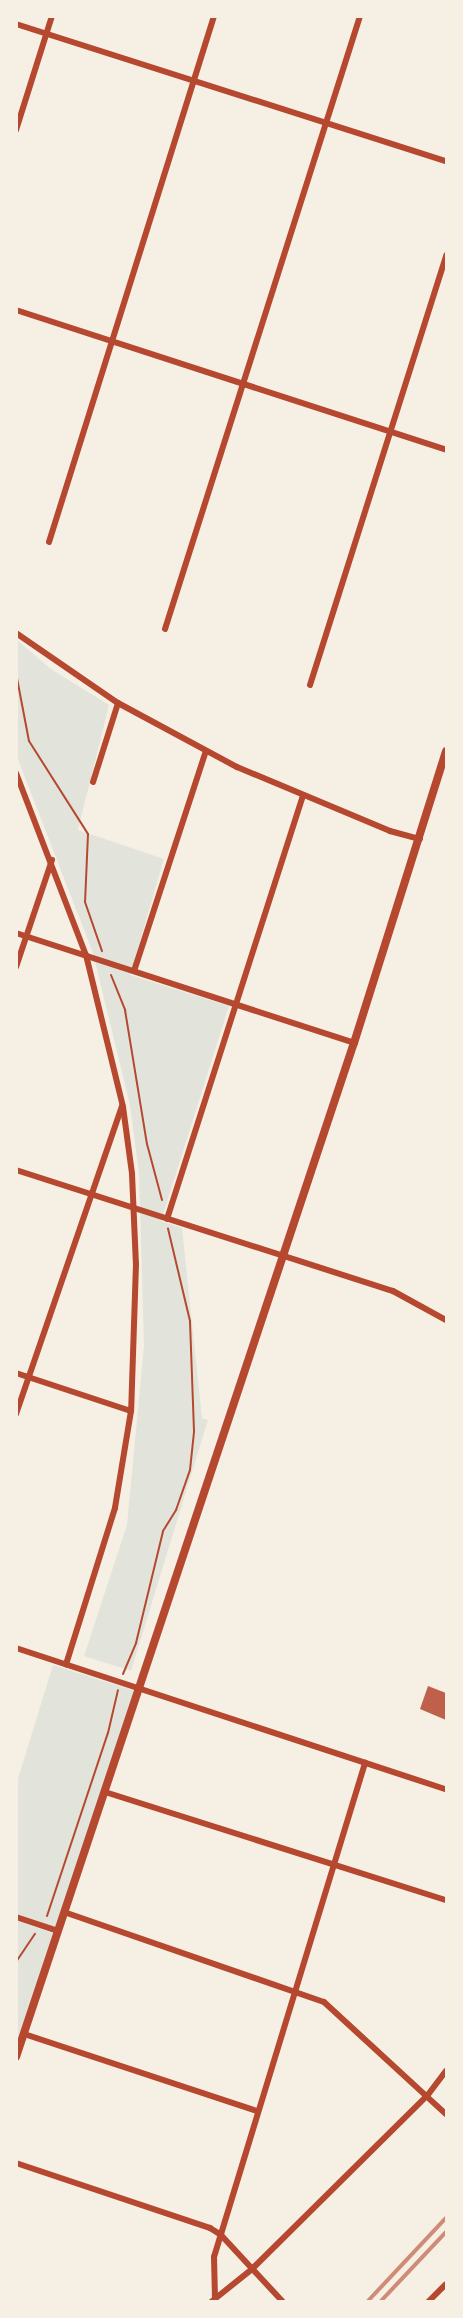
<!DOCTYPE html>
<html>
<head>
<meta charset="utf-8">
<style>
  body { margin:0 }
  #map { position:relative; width:463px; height:2318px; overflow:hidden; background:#f6efe4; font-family:"Noto Sans",sans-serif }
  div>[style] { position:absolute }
  .green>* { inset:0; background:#e2e4dc }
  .building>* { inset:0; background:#bf614a }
  .path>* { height:2px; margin:-1px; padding:0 1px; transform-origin:1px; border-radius:1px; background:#b5482f }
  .minor>* { height:6px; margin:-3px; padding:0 3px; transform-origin:3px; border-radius:3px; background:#b5482f }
  .tertiary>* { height:8px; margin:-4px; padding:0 4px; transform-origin:4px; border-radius:4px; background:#b5482f }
  .rail>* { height:4px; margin:-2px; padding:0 2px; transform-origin:2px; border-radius:2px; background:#cf8b77 }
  span { translate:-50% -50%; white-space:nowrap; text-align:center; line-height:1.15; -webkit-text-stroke:6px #f6efe4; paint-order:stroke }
  .frame { position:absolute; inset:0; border:18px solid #f6efe4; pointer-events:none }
</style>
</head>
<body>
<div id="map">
  <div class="green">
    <i style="clip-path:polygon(17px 640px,51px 669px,109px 705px,78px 830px,164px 859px,130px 975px,229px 1006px,161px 1221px,182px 1228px,202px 1418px,208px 1420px,131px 1671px,84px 1656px,127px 1525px,144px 1346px,139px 1173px,130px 1105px,93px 953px,17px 757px)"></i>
    <i style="clip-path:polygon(53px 1665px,135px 1691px,57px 1928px,17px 1915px,17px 1782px)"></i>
    <i style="clip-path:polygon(17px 1921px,53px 1933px,17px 2043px)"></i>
  </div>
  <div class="building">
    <i style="clip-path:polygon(428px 1686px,446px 1693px,446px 1720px,420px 1709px)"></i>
  </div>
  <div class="path">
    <i style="left:16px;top:673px;width:69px;rotate:79.2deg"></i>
    <i style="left:29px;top:741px;width:110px;rotate:57.6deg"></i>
    <i style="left:88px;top:834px;width:68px;rotate:92.5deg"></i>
    <i style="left:85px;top:902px;width:52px;rotate:70.9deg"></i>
    <i style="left:111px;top:975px;width:38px;rotate:68deg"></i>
    <i style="left:125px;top:1010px;width:136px;rotate:80.7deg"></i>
    <i style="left:147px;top:1144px;width:58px;rotate:75deg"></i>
    <i style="left:123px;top:1674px;width:34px;rotate:-67deg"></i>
    <i style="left:136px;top:1643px;width:115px;rotate:-76.4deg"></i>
    <i style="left:163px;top:1531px;width:25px;rotate:-58deg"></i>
    <i style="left:176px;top:1510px;width:42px;rotate:-70.7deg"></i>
    <i style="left:190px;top:1470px;width:39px;rotate:-84deg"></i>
    <i style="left:194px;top:1431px;width:110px;rotate:-92.1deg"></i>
    <i style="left:190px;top:1321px;width:95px;rotate:-103.4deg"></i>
    <i style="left:47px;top:1916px;width:193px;rotate:-71.6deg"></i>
    <i style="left:108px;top:1733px;width:44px;rotate:-76.9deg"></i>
    <i style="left:16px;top:1962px;width:34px;rotate:-56deg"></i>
  </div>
  <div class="minor">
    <i style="left:16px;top:24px;width:451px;rotate:17.7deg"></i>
    <i style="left:16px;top:130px;width:120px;rotate:-72.5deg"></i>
    <i style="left:16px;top:310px;width:452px;rotate:18deg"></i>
    <i style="left:49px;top:542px;width:551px;rotate:-72.58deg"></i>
    <i style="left:165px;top:629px;width:643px;rotate:-72.35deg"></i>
    <i style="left:16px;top:633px;width:124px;rotate:34.5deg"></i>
    <i style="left:118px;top:703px;width:135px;rotate:28.3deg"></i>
    <i style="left:237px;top:767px;width:166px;rotate:22.7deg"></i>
    <i style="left:390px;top:831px;width:31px;rotate:15deg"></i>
    <i style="left:310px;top:685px;width:451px;rotate:-72.4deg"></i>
    <i style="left:16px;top:773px;width:195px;rotate:69deg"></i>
    <i style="left:86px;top:955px;width:156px;rotate:76.3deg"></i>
    <i style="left:123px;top:1107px;width:68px;rotate:82.3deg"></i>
    <i style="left:132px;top:1174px;width:90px;rotate:87.5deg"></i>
    <i style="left:136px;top:1264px;width:147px;rotate:91.9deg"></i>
    <i style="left:131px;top:1411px;width:98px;rotate:99.4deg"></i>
    <i style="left:115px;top:1508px;width:164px;rotate:107.4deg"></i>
    <i style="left:93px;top:782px;width:83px;rotate:-72.4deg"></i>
    <i style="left:16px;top:933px;width:355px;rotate:18deg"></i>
    <i style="left:16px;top:967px;width:113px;rotate:-71.4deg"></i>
    <i style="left:134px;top:971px;width:231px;rotate:-71.9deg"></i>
    <i style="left:16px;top:1170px;width:396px;rotate:17.8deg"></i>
    <i style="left:393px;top:1291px;width:60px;rotate:28.7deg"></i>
    <i style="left:167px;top:1219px;width:445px;rotate:-72.2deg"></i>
    <i style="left:16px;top:1373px;width:121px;rotate:18.3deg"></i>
    <i style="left:16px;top:1414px;width:326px;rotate:-71deg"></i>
    <i style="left:16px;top:1648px;width:453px;rotate:18.2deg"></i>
    <i style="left:105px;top:1792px;width:358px;rotate:17.6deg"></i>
    <i style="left:64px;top:1912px;width:275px;rotate:19.1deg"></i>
    <i style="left:324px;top:2002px;width:166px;rotate:42.6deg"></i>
    <i style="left:16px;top:1917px;width:44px;rotate:18.4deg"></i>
    <i style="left:24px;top:2034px;width:245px;rotate:18.3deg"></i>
    <i style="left:16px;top:2163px;width:205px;rotate:18.5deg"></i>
    <i style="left:210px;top:2228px;width:13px;rotate:32deg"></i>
    <i style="left:221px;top:2235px;width:91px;rotate:47.2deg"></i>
    <i style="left:215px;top:2298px;width:41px;rotate:-91.4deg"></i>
    <i style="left:214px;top:2257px;width:517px;rotate:-73deg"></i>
    <i style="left:211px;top:2302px;width:53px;rotate:-38.8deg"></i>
    <i style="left:252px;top:2269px;width:246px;rotate:-44.7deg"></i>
    <i style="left:427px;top:2096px;width:31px;rotate:-53deg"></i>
    <i style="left:428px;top:2302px;width:25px;rotate:-45deg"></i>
  </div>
  <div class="tertiary">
    <i style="left:16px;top:2057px;width:1069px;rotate:-71.57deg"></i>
    <i style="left:354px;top:1043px;width:306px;rotate:-72.5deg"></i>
  </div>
  <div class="rail">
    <i style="left:367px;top:2302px;width:115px;rotate:-46.8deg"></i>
    <i style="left:380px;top:2302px;width:96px;rotate:-46.7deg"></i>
  </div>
  <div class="frame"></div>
</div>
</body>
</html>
